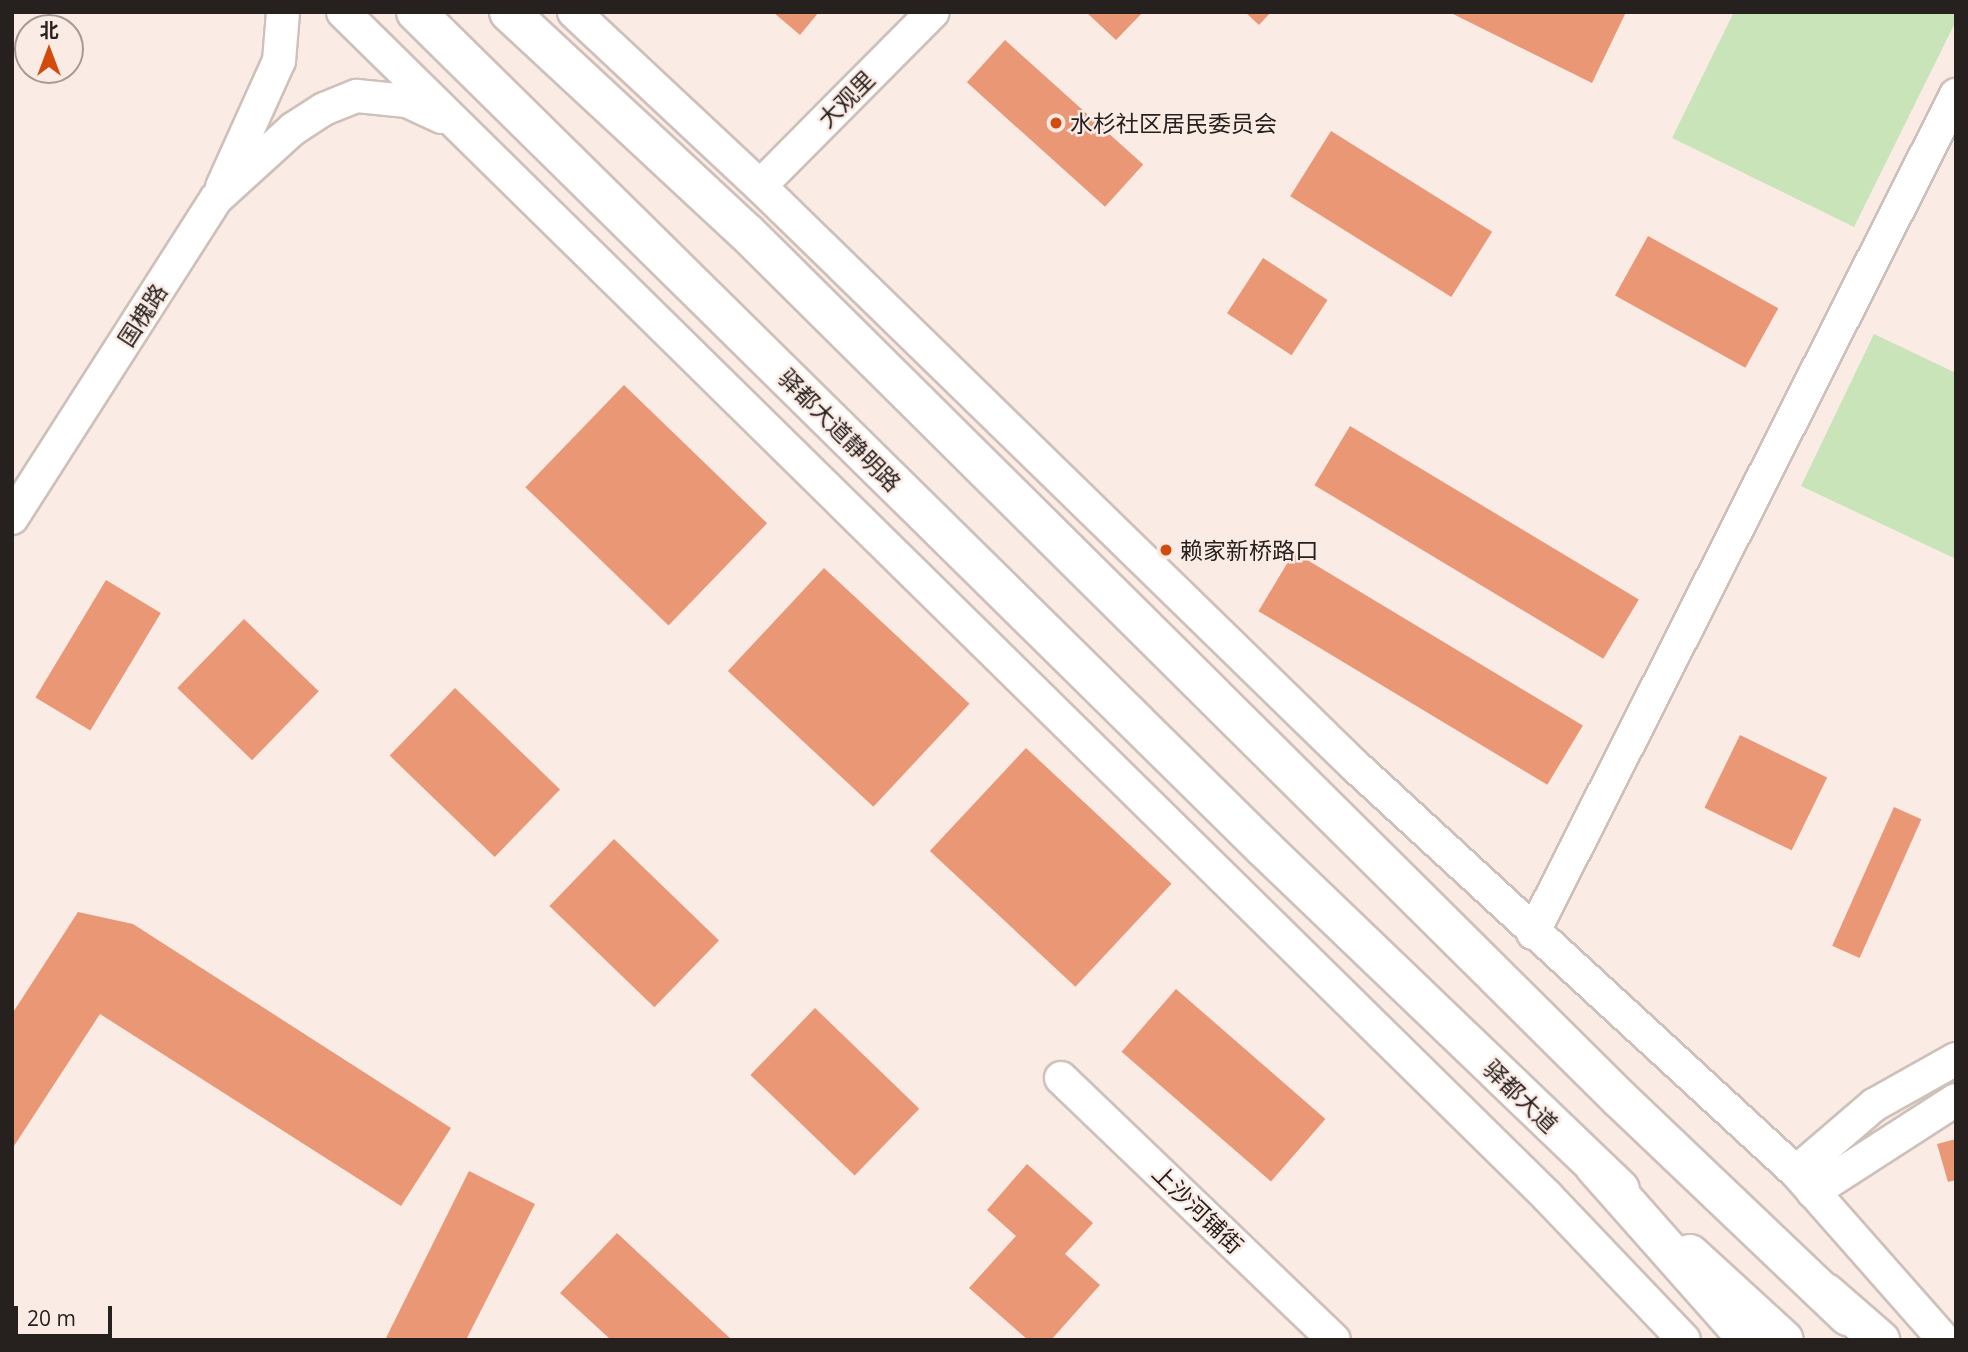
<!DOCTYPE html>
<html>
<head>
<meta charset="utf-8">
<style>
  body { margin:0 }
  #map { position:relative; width:1968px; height:1352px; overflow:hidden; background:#fbebe5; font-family:"Open Sans","Noto Sans SC",sans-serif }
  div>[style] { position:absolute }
  .green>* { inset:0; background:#c8e4b8 }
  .building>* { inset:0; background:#e99775; transform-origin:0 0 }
  .roads { filter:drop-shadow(2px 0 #cec0ba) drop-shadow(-2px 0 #cec0ba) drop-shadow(0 2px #cec0ba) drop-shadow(0 -2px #cec0ba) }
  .minor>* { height:32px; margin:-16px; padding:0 16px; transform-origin:16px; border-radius:16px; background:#fff }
  .major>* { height:38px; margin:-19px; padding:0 19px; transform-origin:19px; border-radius:19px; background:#fff }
  .highway>* { height:38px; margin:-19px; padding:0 19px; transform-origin:19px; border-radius:19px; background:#fff }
  .dots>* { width:19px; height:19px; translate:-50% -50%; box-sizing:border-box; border:4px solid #fbebe5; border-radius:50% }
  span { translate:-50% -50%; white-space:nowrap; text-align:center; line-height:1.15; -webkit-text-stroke:5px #fbebe5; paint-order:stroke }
  .street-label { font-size:23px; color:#26201e }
  .poi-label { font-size:23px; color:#26201e }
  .left { translate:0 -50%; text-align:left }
  .frame { position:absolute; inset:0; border:14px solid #26201e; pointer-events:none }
  .north { position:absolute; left:14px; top:14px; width:70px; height:70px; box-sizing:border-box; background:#fbebe5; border:2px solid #a69a95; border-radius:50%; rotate:0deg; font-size:19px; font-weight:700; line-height:28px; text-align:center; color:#26201e }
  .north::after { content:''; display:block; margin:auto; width:24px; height:32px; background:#d14b0d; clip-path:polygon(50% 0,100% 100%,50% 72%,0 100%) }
  .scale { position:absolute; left:14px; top:1306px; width:98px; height:32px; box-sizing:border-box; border:4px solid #26201e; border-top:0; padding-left:9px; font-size:21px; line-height:24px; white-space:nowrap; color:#26201e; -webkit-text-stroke:5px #fbebe5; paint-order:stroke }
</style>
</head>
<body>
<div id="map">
  <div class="green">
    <i style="clip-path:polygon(1734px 12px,1956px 12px,1956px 21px,1854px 227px,1672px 138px)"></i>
    <i style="clip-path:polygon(1874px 334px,1956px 373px,1956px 559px,1801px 486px)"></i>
  </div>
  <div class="building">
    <i style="clip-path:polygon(773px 12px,819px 12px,800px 35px)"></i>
    <i style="clip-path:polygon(1086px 12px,1143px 12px,1116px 40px)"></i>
    <i style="clip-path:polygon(1245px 12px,1271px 12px,1259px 25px)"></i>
    <i style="clip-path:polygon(1449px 12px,1626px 12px,1592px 83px)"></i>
    <i style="left:1005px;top:40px;width:186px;height:57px;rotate:42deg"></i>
    <i style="left:1331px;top:131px;width:190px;height:77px;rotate:32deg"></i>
    <i style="left:1648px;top:236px;width:149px;height:68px;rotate:29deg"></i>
    <i style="left:1263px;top:258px;width:77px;height:66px;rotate:33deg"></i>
    <i style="left:624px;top:385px;width:199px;height:142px;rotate:44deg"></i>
    <i style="left:1350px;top:426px;width:337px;height:69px;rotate:31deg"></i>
    <i style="left:1294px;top:552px;width:337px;height:69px;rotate:31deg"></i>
    <i style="left:824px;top:568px;width:199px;height:141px;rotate:43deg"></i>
    <i style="left:106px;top:580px;width:64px;height:137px;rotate:31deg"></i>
    <i style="left:244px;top:619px;width:104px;height:96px;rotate:44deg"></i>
    <i style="left:455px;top:688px;width:146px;height:94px;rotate:44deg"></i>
    <i style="left:1740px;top:735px;width:97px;height:81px;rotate:26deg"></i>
    <i style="left:1026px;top:748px;width:199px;height:141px;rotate:43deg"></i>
    <i style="left:1894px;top:807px;width:30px;height:152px;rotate:24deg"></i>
    <i style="left:614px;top:839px;width:146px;height:93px;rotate:44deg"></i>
    <i style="clip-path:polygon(78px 912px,133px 924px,451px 1128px,401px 1206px,100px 1014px,12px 1149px,12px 1014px)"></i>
    <i style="left:1176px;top:989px;width:198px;height:83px;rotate:41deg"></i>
    <i style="left:815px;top:1008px;width:145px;height:93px;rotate:44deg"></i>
    <i style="clip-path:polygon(1956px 1139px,1956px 1180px,1948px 1182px,1937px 1144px)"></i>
    <i style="clip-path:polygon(1027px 1164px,1093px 1223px,1065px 1254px,1100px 1285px,1051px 1340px,1028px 1340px,969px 1288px,1016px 1236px,987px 1210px)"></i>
    <i style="clip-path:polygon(469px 1171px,535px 1204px,466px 1340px,385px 1340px)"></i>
    <i style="clip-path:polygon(617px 1233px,732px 1340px,611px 1340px,560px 1293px)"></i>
  </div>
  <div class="roads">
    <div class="minor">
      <i style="left:343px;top:12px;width:1690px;rotate:44.52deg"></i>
      <i style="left:1548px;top:1197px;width:197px;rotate:46.4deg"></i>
      <i style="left:574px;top:12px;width:255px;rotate:43.1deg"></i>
      <i style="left:760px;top:186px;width:830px;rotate:44.27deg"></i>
      <i style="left:1354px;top:765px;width:601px;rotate:42.64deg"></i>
      <i style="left:1796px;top:1172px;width:224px;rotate:48.6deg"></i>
      <i style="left:760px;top:186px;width:245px;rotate:-45.2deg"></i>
      <i style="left:222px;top:187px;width:138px;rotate:-65.7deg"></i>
      <i style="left:279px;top:61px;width:49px;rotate:-85.3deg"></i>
      <i style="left:12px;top:518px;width:379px;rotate:-57.4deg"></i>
      <i style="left:216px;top:199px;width:104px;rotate:-42.3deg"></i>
      <i style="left:293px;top:129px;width:37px;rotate:-33deg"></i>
      <i style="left:324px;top:109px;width:35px;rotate:-22deg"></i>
      <i style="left:357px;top:96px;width:50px;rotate:5.7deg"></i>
      <i style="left:407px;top:101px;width:38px;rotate:25deg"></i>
      <i style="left:1533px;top:933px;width:939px;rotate:-63.22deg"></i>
      <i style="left:1061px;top:1078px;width:378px;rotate:43.8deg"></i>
      <i style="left:1796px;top:1172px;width:103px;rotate:-40.7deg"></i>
      <i style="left:1874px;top:1105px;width:94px;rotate:-29.3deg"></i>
      <i style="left:1813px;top:1192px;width:170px;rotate:-32.8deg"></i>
    </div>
    <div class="major">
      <i style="left:416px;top:12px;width:1191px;rotate:44.59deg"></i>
      <i style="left:1264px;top:848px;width:493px;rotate:43.8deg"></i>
      <i style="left:509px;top:12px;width:323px;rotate:42.9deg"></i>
      <i style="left:746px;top:232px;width:1231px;rotate:44.77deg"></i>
      <i style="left:1620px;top:1099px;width:315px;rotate:43.6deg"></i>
      <i style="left:1690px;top:1254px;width:127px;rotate:42.5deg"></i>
    </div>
    <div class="highway">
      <i style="left:1595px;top:1167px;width:231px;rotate:48.5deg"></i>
      <i style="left:1826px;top:1293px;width:72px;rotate:41deg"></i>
    </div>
  </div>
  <div class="dots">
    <i style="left:1056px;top:123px;background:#d14b0d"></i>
    <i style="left:1166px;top:550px;background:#d14b0d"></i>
  </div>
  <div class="street-label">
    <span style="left:846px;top:99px;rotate:-45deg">大观里</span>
    <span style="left:142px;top:315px;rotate:-57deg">国槐路</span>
    <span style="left:840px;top:430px;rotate:45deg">驿都大道静明路</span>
    <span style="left:1521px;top:1096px;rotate:44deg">驿都大道</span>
    <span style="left:1198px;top:1209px;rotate:44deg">上沙河铺街</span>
  </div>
  <div class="poi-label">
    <span class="left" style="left:1070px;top:123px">水杉社区居民委员会</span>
    <span class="left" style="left:1180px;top:550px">赖家新桥路口</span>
  </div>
  <div class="frame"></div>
  <div class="north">北</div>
  <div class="scale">20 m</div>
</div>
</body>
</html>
